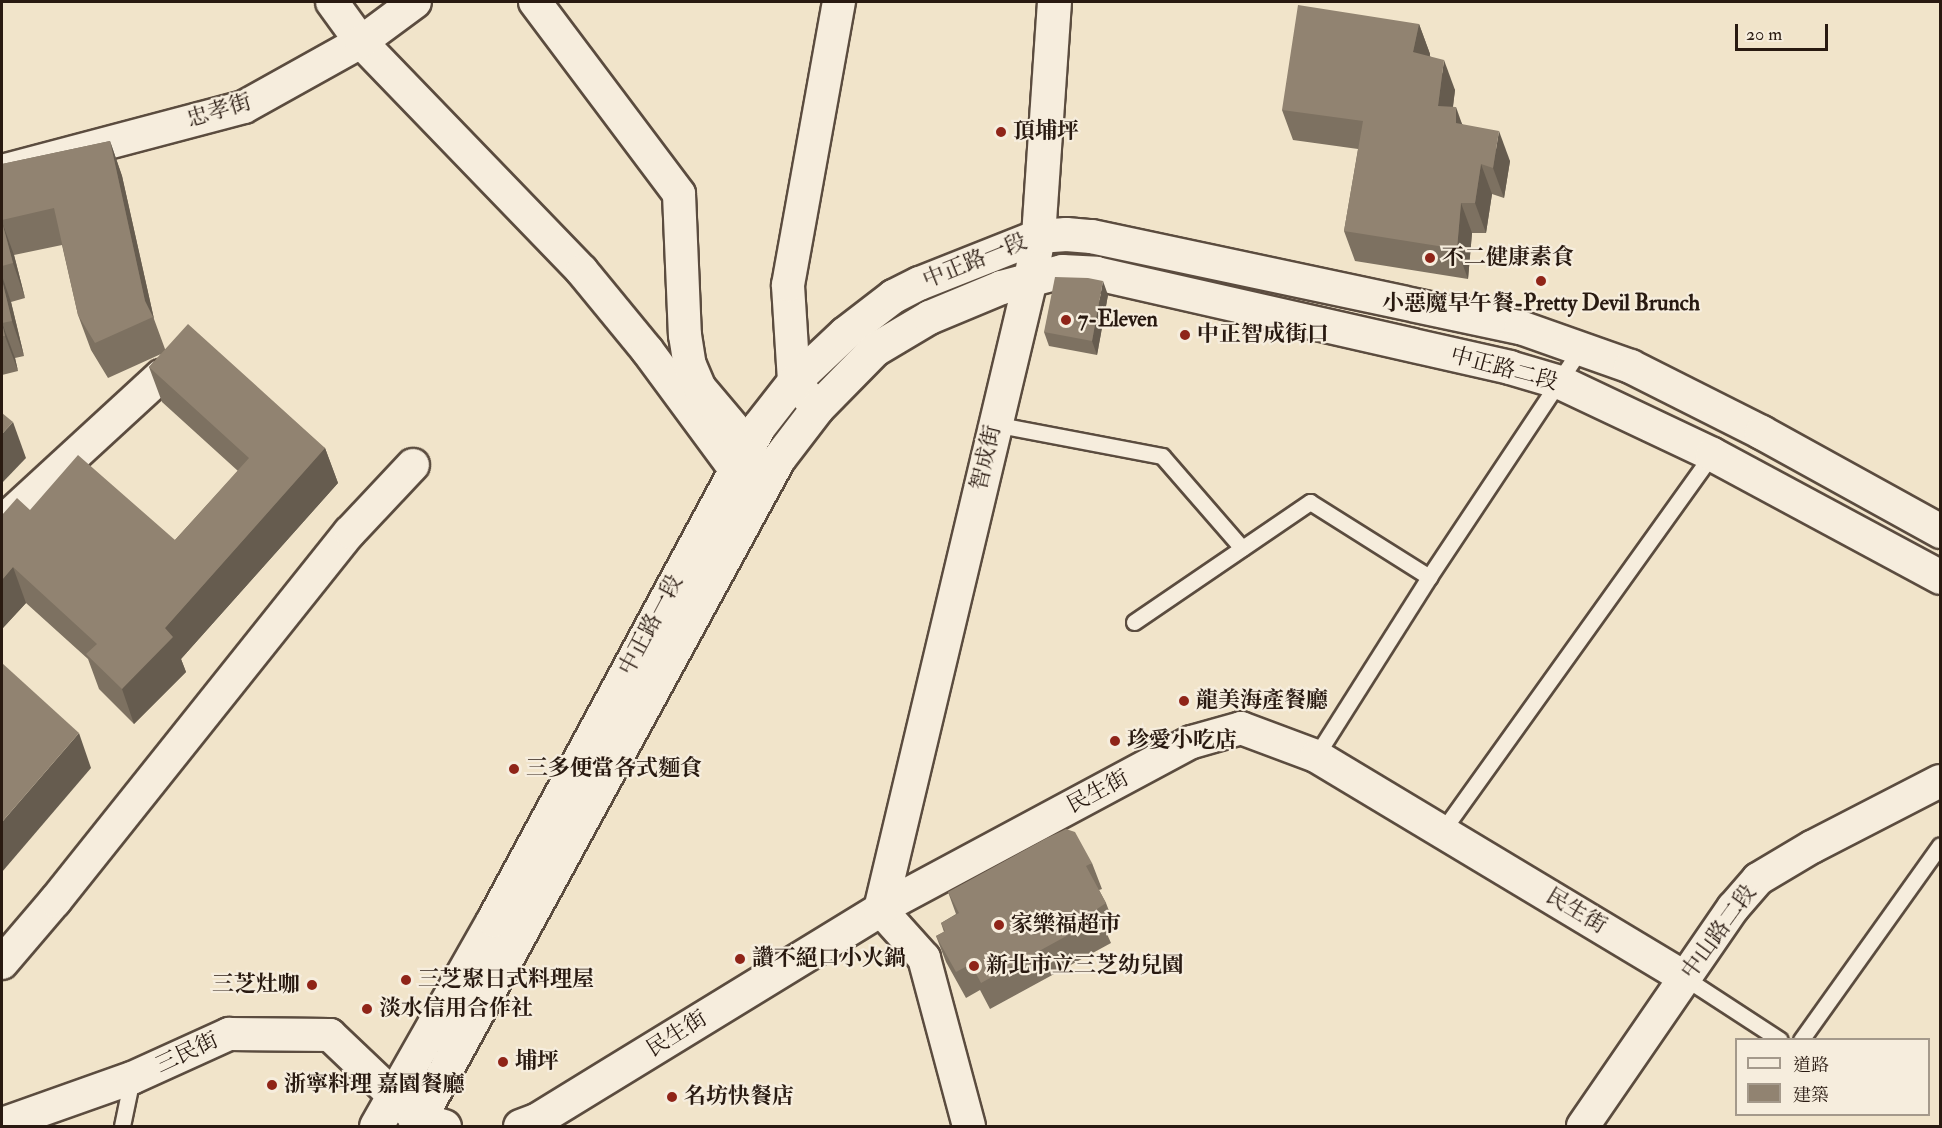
<!DOCTYPE html>
<html>
<head>
<meta charset="utf-8">
<style>
  body { margin:0 }
  #map { position:relative; width:1942px; height:1128px; overflow:hidden; background:#f1e4ca; font-family:"IM FELL Double Pica","Noto Serif TC",serif }
  div>[style] { position:absolute }
  .roads { filter:drop-shadow(2px 0 #5b4c3f) drop-shadow(-2px 0 #5b4c3f) drop-shadow(0 2px #5b4c3f) drop-shadow(0 -2px #5b4c3f) }
  .service>* { height:15px; margin:-7.5px; padding:0 7.5px; transform-origin:7.5px; border-radius:7.5px; background:#f6eddd }
  .minor>* { height:32px; margin:-16px; padding:0 16px; transform-origin:16px; border-radius:16px; background:#f6eddd }
  .tertiary>* { height:33px; margin:-16.5px; padding:0 16.5px; transform-origin:16.5px; border-radius:16.5px; background:#f6eddd }
  .secondary>* { height:33px; margin:-16.5px; padding:0 16.5px; transform-origin:16.5px; border-radius:16.5px; background:#f6eddd }
  .wall>* { inset:0; background:#7d7161 }
  .shaded-wall>* { inset:0; background:#665c4f }
  .building>* { inset:0; background:#918371 }
  .dots>* { width:16px; height:16px; translate:-50% -50%; box-sizing:border-box; border:3px solid #f6eddd; border-radius:50% }
  span { translate:-50% -50%; white-space:nowrap; text-align:center; line-height:1.15; -webkit-text-stroke:4.5px #f6eddd; paint-order:stroke }
  .street-label { font-size:22px; color:#291a11 }
  .poi-label { font-size:22px; color:#291a11; font-weight:700 }
  .left { translate:0 -50%; text-align:left }
  .right { translate:-100% -50%; text-align:right }
  .frame { position:absolute; inset:0; border:3px solid #291a11; pointer-events:none }
  .legend { position:absolute; left:1735px; top:1038px; width:195px; height:78px; box-sizing:border-box; background:#f6eddd; border:2px solid #a4998b; margin:0; padding:8px 10px; list-style:none; font-size:18px; color:#291a11 }
  .legend li { display:flex; align-items:center; gap:12px; height:30px }
  .legend b { width:30px; border:2px solid #a4998b }
  .scale { position:absolute; left:1735px; top:24px; width:93px; height:27px; box-sizing:border-box; border:3px solid #291a11; border-top:0; padding-left:8px; font-size:18px; line-height:21px; white-space:nowrap; color:#291a11; -webkit-text-stroke:4px #f6eddd; paint-order:stroke }
</style>
</head>
<body>
<div id="map">
  <div class="roads">
    <div class="service">
      <i style="left:994px;top:424px;width:171px;rotate:10.8deg"></i>
      <i style="left:1162px;top:456px;width:122px;rotate:49deg"></i>
      <i style="left:1134px;top:622px;width:213px;rotate:-34.3deg"></i>
      <i style="left:1310px;top:502px;width:141px;rotate:32.2deg"></i>
      <i style="left:1316px;top:756px;width:212px;rotate:-57.7deg"></i>
      <i style="left:1429px;top:577px;width:275px;rotate:-56.4deg"></i>
      <i style="left:1443px;top:830px;width:462px;rotate:-54.4deg"></i>
      <i style="left:1685px;top:978px;width:113px;rotate:33.1deg"></i>
      <i style="left:1801px;top:1040px;width:239px;rotate:-54.5deg"></i>
      <i style="left:122px;top:1126px;width:49px;rotate:-78.2deg"></i>
    </div>
    <div class="minor">
      <i style="left:332px;top:2px;width:49px;rotate:54.1deg"></i>
      <i style="left:361px;top:42px;width:318px;rotate:46deg"></i>
      <i style="left:582px;top:271px;width:102px;rotate:50.6deg"></i>
      <i style="left:647px;top:350px;width:147px;rotate:53.6deg"></i>
      <i style="left:535px;top:2px;width:240px;rotate:53.1deg"></i>
      <i style="left:679px;top:194px;width:141px;rotate:87.6deg"></i>
      <i style="left:685px;top:335px;width:30px;rotate:81deg"></i>
      <i style="left:690px;top:365px;width:25px;rotate:67deg"></i>
      <i style="left:700px;top:388px;width:75px;rotate:49.9deg"></i>
      <i style="left:2px;top:171px;width:250px;rotate:-14.8deg"></i>
      <i style="left:244px;top:107px;width:134px;rotate:-29.1deg"></i>
      <i style="left:361px;top:42px;width:67px;rotate:-36.5deg"></i>
      <i style="left:817px;top:408px;width:35px;rotate:-130deg"></i>
      <i style="left:794px;top:381px;width:96px;rotate:-93.6deg"></i>
      <i style="left:788px;top:285px;width:288px;rotate:-79.8deg"></i>
      <i style="left:2px;top:522px;width:216px;rotate:-42.6deg"></i>
      <i style="left:2px;top:963px;width:82px;rotate:-49.5deg"></i>
      <i style="left:55px;top:901px;width:472px;rotate:-51.4deg"></i>
      <i style="left:350px;top:532px;width:92px;rotate:-46.8deg"></i>
      <i style="left:2px;top:1124px;width:138px;rotate:-19.5deg"></i>
      <i style="left:132px;top:1078px;width:107px;rotate:-24.4deg"></i>
      <i style="left:229px;top:1034px;width:101px;rotate:0.6deg"></i>
      <i style="left:330px;top:1035px;width:88px;rotate:43.6deg"></i>
      <i style="left:969px;top:1126px;width:174px;rotate:-105deg"></i>
      <i style="left:924px;top:958px;width:66px;rotate:-131.9deg"></i>
      <i style="left:880px;top:909px;width:354px;rotate:-28.2deg"></i>
      <i style="left:1192px;top:742px;width:51px;rotate:-15.9deg"></i>
      <i style="left:1241px;top:728px;width:80px;rotate:20.5deg"></i>
      <i style="left:1316px;top:756px;width:431px;rotate:31deg"></i>
      <i style="left:1583px;top:1126px;width:265px;rotate:-55.5deg"></i>
      <i style="left:1733px;top:908px;width:38px;rotate:-49deg"></i>
      <i style="left:1758px;top:879px;width:63px;rotate:-30.7deg"></i>
      <i style="left:1812px;top:847px;width:144px;rotate:-27.3deg"></i>
    </div>
    <div class="tertiary">
      <i style="left:399px;top:1102px;width:26px;rotate:40deg"></i>
      <i style="left:419px;top:1119px;width:26px;rotate:16deg"></i>
      <i style="left:520px;top:1126px;width:17px;rotate:-21deg"></i>
      <i style="left:536px;top:1120px;width:404px;rotate:-31.5deg"></i>
      <i style="left:880px;top:909px;width:648px;rotate:-76.61deg"></i>
      <i style="left:1030px;top:279px;width:44px;rotate:-79.5deg"></i>
      <i style="left:1038px;top:236px;width:235px;rotate:-86.1deg"></i>
    </div>
    <div class="secondary">
      <i style="left:376px;top:1126px;width:237px;rotate:-60.4deg"></i>
      <i style="left:493px;top:920px;width:561px;rotate:-61.7deg"></i>
      <i style="left:759px;top:426px;width:57px;rotate:-52.1deg"></i>
      <i style="left:794px;top:381px;width:70px;rotate:-43.3deg"></i>
      <i style="left:845px;top:333px;width:61px;rotate:-37.6deg"></i>
      <i style="left:893px;top:296px;width:29px;rotate:-27deg"></i>
      <i style="left:919px;top:283px;width:128px;rotate:-21.6deg"></i>
      <i style="left:1038px;top:236px;width:28px;rotate:-4deg"></i>
      <i style="left:1066px;top:234px;width:25px;rotate:5deg"></i>
      <i style="left:1091px;top:236px;width:439px;rotate:12deg"></i>
      <i style="left:1520px;top:327px;width:117px;rotate:19.5deg"></i>
      <i style="left:1630px;top:366px;width:147px;rotate:26.7deg"></i>
      <i style="left:1761px;top:432px;width:205px;rotate:28.9deg"></i>
      <i style="left:415px;top:1126px;width:759px;rotate:-61.44deg"></i>
      <i style="left:778px;top:459px;width:64px;rotate:-52.6deg"></i>
      <i style="left:817px;top:408px;width:83px;rotate:-45.5deg"></i>
      <i style="left:875px;top:349px;width:63px;rotate:-30.7deg"></i>
      <i style="left:929px;top:317px;width:78px;rotate:-22.6deg"></i>
      <i style="left:1001px;top:287px;width:63px;rotate:-14.7deg"></i>
      <i style="left:1062px;top:271px;width:34px;rotate:3deg"></i>
      <i style="left:1096px;top:273px;width:424px;rotate:12.8deg"></i>
      <i style="left:1509px;top:367px;width:53px;rotate:16.4deg"></i>
      <i style="left:1560px;top:382px;width:168px;rotate:25.3deg"></i>
      <i style="left:1712px;top:454px;width:259px;rotate:28.3deg"></i>
    </div>
  </div>
  <div class="wall">
    <i style="clip-path:polygon(1419px 24px,1430px 54px,1430px 56px,1455px 90px,1453px 107px,1462px 124px,1510px 161px,1504px 198px,1492px 194px,1486px 233px,1472px 233px,1468px 279px,1355px 261px,1344px 231px,1358px 149px,1293px 140px,1282px 110px)"></i>
    <i style="clip-path:polygon(110px 141px,122px 176px,154px 319px,165px 349px,325px 448px,338px 483px,181px 659px,186px 672px,134px 724px,99px 689px,88px 659px,26px 603px,2px 629px,2px 515px,30px 510px,175px 540px,238px 471px,162px 402px,149px 367px,161px 354px,108px 378px,91px 350px,78px 315px,62px 245px,14px 255px,25px 298px,11px 302px,24px 356px,15px 358px,18px 371px,2px 375px,2px 164px)"></i>
    <i style="clip-path:polygon(1108px 295px,1097px 355px,1049px 346px,1044px 332px)"></i>
    <i style="clip-path:polygon(1092px 863px,1102px 889px,1099px 890px,1106px 903px,1116px 929px,1107px 934px,1111px 943px,990px 1009px,980px 990px,966px 998px,946px 962px,936px 936px,944px 932px,941px 923px,956px 914px,948px 892px)"></i>
  </div>
  <div class="shaded-wall">
    <i style="clip-path:polygon(1419px 24px,1430px 54px,1424px 82px,1413px 52px)"></i>
    <i style="clip-path:polygon(1444px 60px,1455px 90px,1449px 136px,1438px 106px)"></i>
    <i style="clip-path:polygon(1456px 107px,1467px 138px,1456px 123px)"></i>
    <i style="clip-path:polygon(1499px 131px,1510px 161px,1504px 198px,1493px 168px)"></i>
    <i style="clip-path:polygon(110px 141px,122px 176px,154px 319px,145px 301px)"></i>
    <i style="clip-path:polygon(1481px 164px,1492px 194px,1486px 233px,1475px 203px)"></i>
    <i style="clip-path:polygon(1461px 203px,1472px 233px,1468px 279px,1457px 249px)"></i>
    <i style="clip-path:polygon(2px 222px,14px 255px,25px 298px,13px 263px)"></i>
    <i style="clip-path:polygon(2px 276px,11px 302px,24px 356px,12px 321px,2px 280px)"></i>
    <i style="clip-path:polygon(1103px 281px,1108px 295px,1097px 355px,1092px 341px)"></i>
    <i style="clip-path:polygon(2px 323px,15px 358px,18px 371px,5px 336px)"></i>
    <i style="clip-path:polygon(13px 422px,26px 458px,2px 483px,2px 434px)"></i>
    <i style="clip-path:polygon(325px 448px,338px 483px,181px 659px,186px 672px,134px 724px,122px 689px,165px 628px)"></i>
    <i style="clip-path:polygon(13px 567px,26px 603px,2px 629px,2px 580px)"></i>
    <i style="clip-path:polygon(79px 733px,91px 768px,2px 872px,2px 822px)"></i>
  </div>
  <div class="building">
    <i style="clip-path:polygon(1298px 5px,1419px 24px,1413px 52px,1444px 60px,1438px 106px,1456px 107px,1456px 123px,1499px 131px,1493px 168px,1481px 164px,1475px 203px,1461px 203px,1457px 249px,1344px 231px,1363px 121px,1282px 110px)"></i>
    <i style="clip-path:polygon(110px 141px,145px 301px,153px 317px,95px 343px,78px 315px,54px 208px,2px 220px,2px 164px)"></i>
    <i style="clip-path:polygon(2px 222px,13px 263px,2px 266px)"></i>
    <i style="clip-path:polygon(1055px 277px,1088px 278px,1103px 281px,1092px 341px,1044px 332px)"></i>
    <i style="clip-path:polygon(2px 280px,12px 321px,2px 323px,5px 336px,2px 336px)"></i>
    <i style="clip-path:polygon(188px 324px,325px 448px,165px 628px,173px 637px,122px 689px,86px 654px,97px 644px,13px 567px,2px 580px,2px 515px,17px 498px,30px 510px,78px 455px,175px 540px,249px 458px,149px 367px)"></i>
    <i style="clip-path:polygon(2px 413px,13px 422px,2px 434px)"></i>
    <i style="clip-path:polygon(2px 663px,79px 733px,2px 822px)"></i>
    <i style="clip-path:polygon(1066px 829px,1075px 832px,1092px 863px,1086px 866px,1106px 903px,1097px 909px,1101px 917px,981px 983px,971px 964px,956px 972px,936px 936px,945px 931px,941px 923px,959px 913px,948px 892px,1047px 838px)"></i>
  </div>
  <div class="dots">
    <i style="left:1001px;top:132px;background:#8f2418"></i>
    <i style="left:1430px;top:258px;background:#8f2418"></i>
    <i style="left:1541px;top:281px;background:#8f2418"></i>
    <i style="left:1066px;top:320px;background:#8f2418"></i>
    <i style="left:1185px;top:335px;background:#8f2418"></i>
    <i style="left:1184px;top:701px;background:#8f2418"></i>
    <i style="left:1115px;top:741px;background:#8f2418"></i>
    <i style="left:514px;top:769px;background:#8f2418"></i>
    <i style="left:999px;top:925px;background:#8f2418"></i>
    <i style="left:740px;top:959px;background:#8f2418"></i>
    <i style="left:974px;top:966px;background:#8f2418"></i>
    <i style="left:406px;top:980px;background:#8f2418"></i>
    <i style="left:312px;top:985px;background:#8f2418"></i>
    <i style="left:367px;top:1009px;background:#8f2418"></i>
    <i style="left:503px;top:1062px;background:#8f2418"></i>
    <i style="left:272px;top:1085px;background:#8f2418"></i>
    <i style="left:672px;top:1097px;background:#8f2418"></i>
  </div>
  <div class="street-label">
    <span style="left:219px;top:111px;rotate:-17deg">忠孝街</span>
    <span style="left:975px;top:261px;rotate:-22deg">中正路一段</span>
    <span style="left:1504px;top:369px;rotate:15deg">中正路二段</span>
    <span style="left:986px;top:458px;rotate:-77deg">智成街</span>
    <span style="left:651px;top:625px;rotate:-62deg">中正路一段</span>
    <span style="left:1098px;top:792px;rotate:-28deg">民生街</span>
    <span style="left:1576px;top:911px;rotate:31deg">民生街</span>
    <span style="left:1719px;top:932px;rotate:-54deg">中山路二段</span>
    <span style="left:677px;top:1034px;rotate:-32deg">民生街</span>
    <span style="left:187px;top:1053px;rotate:-25deg">三民街</span>
  </div>
  <div class="poi-label">
    <span class="left" style="left:1013px;top:132px">頂埔坪</span>
    <span class="left" style="left:1442px;top:258px">不二健康素食</span>
    <span style="left:1541px;top:304px">小惡魔早午餐-Pretty Devil Brunch</span>
    <span class="left" style="left:1078px;top:320px">7-Eleven</span>
    <span class="left" style="left:1197px;top:335px">中正智成街口</span>
    <span class="left" style="left:1196px;top:701px">龍美海產餐廳</span>
    <span class="left" style="left:1127px;top:741px">珍愛小吃店</span>
    <span class="left" style="left:526px;top:769px">三多便當各式麵食</span>
    <span class="left" style="left:1011px;top:925px">家樂福超市</span>
    <span class="left" style="left:752px;top:959px">讚不絕口小火鍋</span>
    <span class="left" style="left:986px;top:966px">新北市立三芝幼兒園</span>
    <span class="left" style="left:418px;top:980px">三芝聚日式料理屋</span>
    <span class="right" style="left:300px;top:985px">三芝灶咖</span>
    <span class="left" style="left:379px;top:1009px">淡水信用合作社</span>
    <span class="left" style="left:515px;top:1062px">埔坪</span>
    <span class="left" style="left:284px;top:1085px">浙寧料理 嘉園餐廳</span>
    <span class="left" style="left:684px;top:1097px">名坊快餐店</span>
  </div>
  <div class="frame"></div>
  <ul class="legend">
  <li><b style="height:8px;background:#f6eddd"></b>道路</li>
  <li><b style="height:16px;background:#918371"></b>建築</li>
  </ul>
  <div class="scale">20 m</div>
</div>
</body>
</html>
